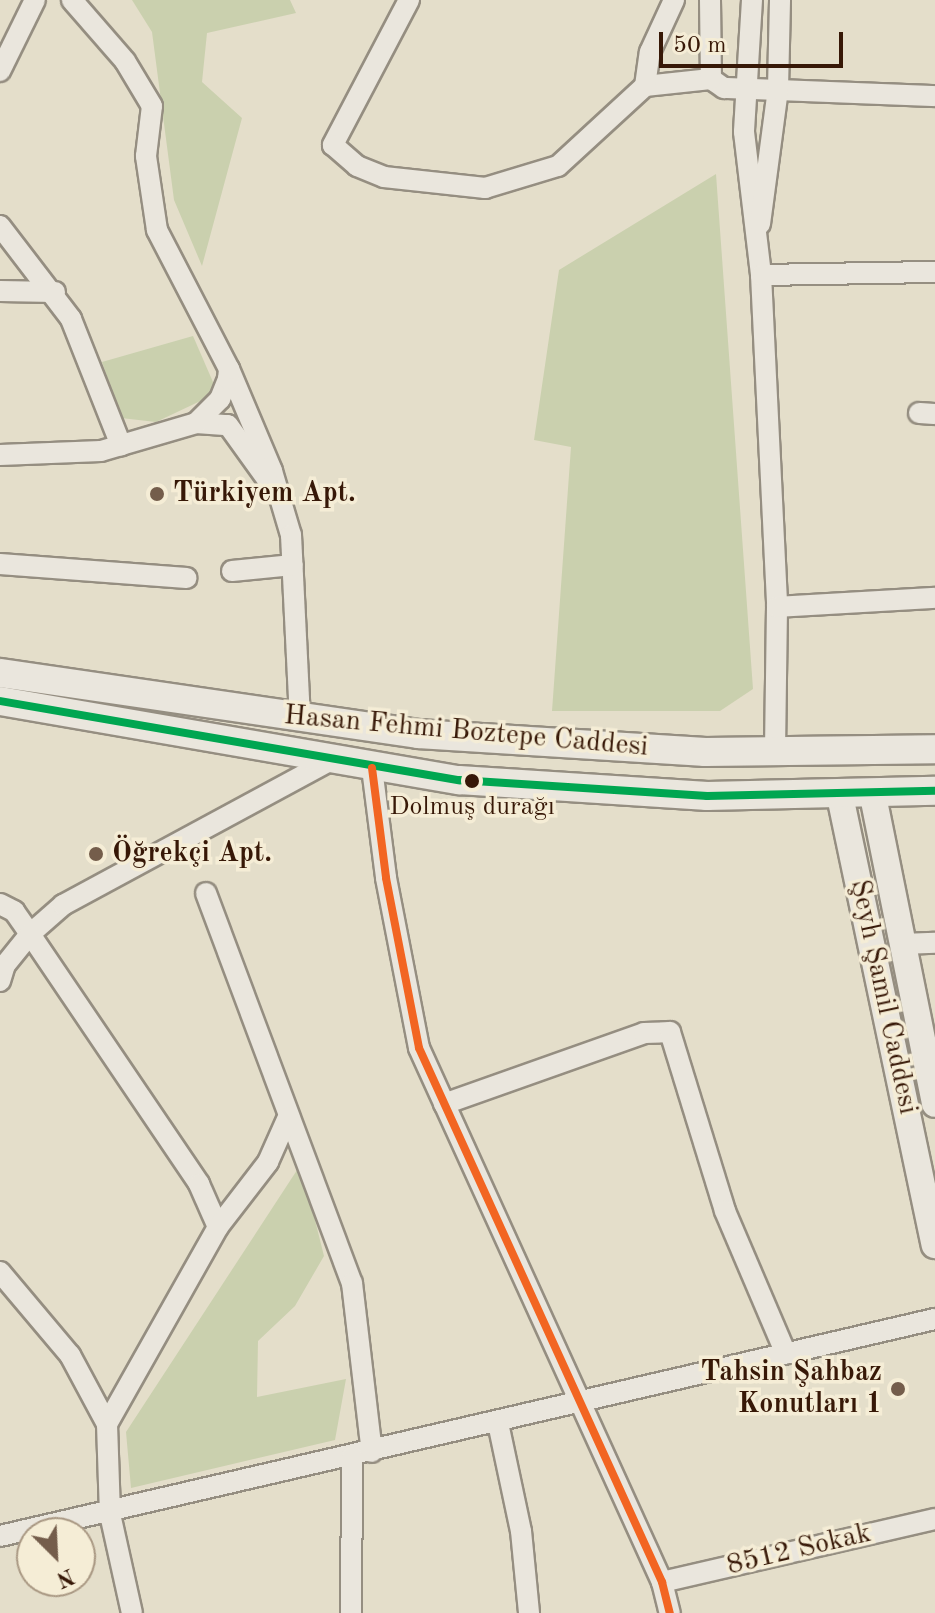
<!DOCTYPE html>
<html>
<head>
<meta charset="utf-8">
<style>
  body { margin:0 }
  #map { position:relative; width:935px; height:1613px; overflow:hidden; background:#e4deca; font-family:"Old Standard TT",serif }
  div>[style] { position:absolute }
  .green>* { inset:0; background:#cad0ae }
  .roads { filter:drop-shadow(2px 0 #958e81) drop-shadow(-2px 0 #958e81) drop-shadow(0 2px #958e81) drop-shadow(0 -2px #958e81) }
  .minor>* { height:20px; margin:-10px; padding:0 10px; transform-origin:10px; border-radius:10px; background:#eae6dd }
  .tertiary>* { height:26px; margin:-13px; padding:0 13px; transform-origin:13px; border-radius:13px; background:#eae6dd }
  .secondary>* { height:28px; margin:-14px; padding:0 14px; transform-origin:14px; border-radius:14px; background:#eae6dd }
  .bus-1>* { height:8px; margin:-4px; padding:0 4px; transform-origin:4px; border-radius:4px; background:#00a651 }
  .bus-2>* { height:8px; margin:-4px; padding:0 4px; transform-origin:4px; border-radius:4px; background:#f26522 }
  .dots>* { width:22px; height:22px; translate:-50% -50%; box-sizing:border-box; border:4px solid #f5edd6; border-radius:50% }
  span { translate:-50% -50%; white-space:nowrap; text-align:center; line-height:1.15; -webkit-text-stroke:7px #f5edd6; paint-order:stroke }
  .bus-label { font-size:26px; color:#371807 }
  .poi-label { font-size:28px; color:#371807; font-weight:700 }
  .left { translate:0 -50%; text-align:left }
  .right { translate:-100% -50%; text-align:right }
  .street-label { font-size:28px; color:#371807 }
  .north { position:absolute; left:16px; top:1517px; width:80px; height:80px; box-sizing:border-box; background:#f5edd6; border:2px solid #a99883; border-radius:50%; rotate:156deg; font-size:22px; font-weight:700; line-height:32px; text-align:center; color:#371807 }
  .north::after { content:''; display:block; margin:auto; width:28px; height:36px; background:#745d4b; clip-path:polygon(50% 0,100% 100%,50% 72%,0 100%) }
  .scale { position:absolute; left:659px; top:32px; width:184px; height:36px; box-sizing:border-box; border:4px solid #371807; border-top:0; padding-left:10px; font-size:24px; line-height:28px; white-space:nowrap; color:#371807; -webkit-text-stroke:6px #f5edd6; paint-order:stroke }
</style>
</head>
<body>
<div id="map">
  <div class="green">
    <i style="clip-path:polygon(132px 0,290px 0,296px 13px,207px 33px,202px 82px,242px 118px,202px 266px,174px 200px,152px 32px)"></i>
    <i style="clip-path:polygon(716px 174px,753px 689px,720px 711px,552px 711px,571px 447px,534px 440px,559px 270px)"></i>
    <i style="clip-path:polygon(193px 336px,216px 389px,211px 396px,156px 422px,121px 418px,102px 362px)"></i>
    <i style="clip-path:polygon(301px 1164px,324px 1256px,295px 1306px,258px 1341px,257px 1397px,346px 1379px,335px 1440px,131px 1488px,126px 1432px)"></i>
  </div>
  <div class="roads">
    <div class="minor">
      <i style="left:409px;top:0;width:164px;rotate:117.7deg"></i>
      <i style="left:333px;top:145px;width:32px;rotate:41deg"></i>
      <i style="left:357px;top:166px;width:29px;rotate:22deg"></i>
      <i style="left:384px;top:177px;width:102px;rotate:6.2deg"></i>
      <i style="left:485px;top:188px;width:76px;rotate:-16.8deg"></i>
      <i style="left:558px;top:166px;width:118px;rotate:-42.6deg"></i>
      <i style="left:645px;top:86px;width:66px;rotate:-6.1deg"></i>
      <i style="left:711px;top:79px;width:16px;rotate:35deg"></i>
      <i style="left:724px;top:88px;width:211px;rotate:2.2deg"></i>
      <i style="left:710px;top:0;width:79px;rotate:89.3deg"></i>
      <i style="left:752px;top:0;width:132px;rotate:93.5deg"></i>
      <i style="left:744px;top:132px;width:144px;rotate:83.2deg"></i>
      <i style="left:761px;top:275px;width:332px;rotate:87.2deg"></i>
      <i style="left:777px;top:607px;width:146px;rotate:90.8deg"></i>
      <i style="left:0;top:71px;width:79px;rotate:-63.8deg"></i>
      <i style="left:645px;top:86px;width:34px;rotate:-82deg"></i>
      <i style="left:650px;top:52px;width:57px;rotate:-65.2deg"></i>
      <i style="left:760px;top:224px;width:136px;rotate:-82.4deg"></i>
      <i style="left:778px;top:89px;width:89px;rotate:-88.7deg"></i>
      <i style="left:0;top:226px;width:117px;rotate:52.6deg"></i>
      <i style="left:71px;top:319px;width:136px;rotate:68.4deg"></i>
      <i style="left:761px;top:275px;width:174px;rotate:-1deg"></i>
      <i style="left:0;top:291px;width:55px;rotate:1deg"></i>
      <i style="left:229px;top:369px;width:111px;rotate:67.1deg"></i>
      <i style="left:272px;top:471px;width:67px;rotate:73.5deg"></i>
      <i style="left:291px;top:535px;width:183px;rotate:87.2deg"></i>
      <i style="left:919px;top:413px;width:16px;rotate:4deg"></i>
      <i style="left:196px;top:423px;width:32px;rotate:4deg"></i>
      <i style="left:228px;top:425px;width:67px;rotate:54.2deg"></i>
      <i style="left:0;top:455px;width:101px;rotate:-2.3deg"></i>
      <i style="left:101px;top:451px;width:99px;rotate:-16.4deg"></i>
      <i style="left:196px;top:423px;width:34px;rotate:-45deg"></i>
      <i style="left:220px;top:399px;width:22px;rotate:-68deg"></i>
      <i style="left:228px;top:379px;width:10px;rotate:-84deg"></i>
      <i style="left:229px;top:369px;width:157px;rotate:-117.4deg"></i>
      <i style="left:157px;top:230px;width:75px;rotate:-98.5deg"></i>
      <i style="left:146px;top:156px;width:50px;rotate:-83.2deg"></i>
      <i style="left:152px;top:106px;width:52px;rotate:-121deg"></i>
      <i style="left:125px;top:61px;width:81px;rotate:-131deg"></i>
      <i style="left:0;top:564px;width:187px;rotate:4.3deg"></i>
      <i style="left:232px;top:571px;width:61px;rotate:-5.6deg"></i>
      <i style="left:777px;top:607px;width:158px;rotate:-3.3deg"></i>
      <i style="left:372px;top:768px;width:111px;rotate:82.7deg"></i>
      <i style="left:386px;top:878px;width:173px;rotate:79deg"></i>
      <i style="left:419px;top:1048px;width:587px;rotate:65.53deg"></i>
      <i style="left:662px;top:1582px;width:32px;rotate:76deg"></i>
      <i style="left:206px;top:893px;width:416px;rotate:69.5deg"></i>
      <i style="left:352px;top:1283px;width:170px;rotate:83.3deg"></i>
      <i style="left:0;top:904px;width:16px;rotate:27deg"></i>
      <i style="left:14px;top:911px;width:28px;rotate:55deg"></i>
      <i style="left:30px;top:934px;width:302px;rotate:55.9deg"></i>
      <i style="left:199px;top:1184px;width:47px;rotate:66.2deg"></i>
      <i style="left:902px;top:944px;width:33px;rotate:-2deg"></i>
      <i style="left:0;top:981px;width:17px;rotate:-73deg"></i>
      <i style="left:5px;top:965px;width:40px;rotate:-51deg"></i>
      <i style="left:30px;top:934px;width:44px;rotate:-41.3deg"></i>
      <i style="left:63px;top:905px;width:305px;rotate:-28.4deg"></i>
      <i style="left:444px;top:1104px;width:212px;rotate:-19.5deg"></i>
      <i style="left:644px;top:1033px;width:26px;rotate:-2deg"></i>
      <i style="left:670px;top:1032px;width:187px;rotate:72.9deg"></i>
      <i style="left:725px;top:1211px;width:155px;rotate:66.9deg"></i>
      <i style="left:0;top:1272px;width:109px;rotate:49.9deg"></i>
      <i style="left:70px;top:1355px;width:78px;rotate:61.8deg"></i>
      <i style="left:107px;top:1424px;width:90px;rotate:88.1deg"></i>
      <i style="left:110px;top:1514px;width:101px;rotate:77.5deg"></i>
      <i style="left:498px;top:1423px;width:110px;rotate:78deg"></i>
      <i style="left:521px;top:1531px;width:82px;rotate:84.4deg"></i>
      <i style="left:107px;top:1424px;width:226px;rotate:-60.6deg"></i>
      <i style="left:218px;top:1227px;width:82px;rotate:-52.4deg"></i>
      <i style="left:268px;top:1162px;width:49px;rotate:-66deg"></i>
      <i style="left:0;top:1536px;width:960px;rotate:-13.07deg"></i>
      <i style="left:662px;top:1582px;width:280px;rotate:-13deg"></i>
      <i style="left:351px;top:1613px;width:157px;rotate:-89.6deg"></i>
    </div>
    <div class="tertiary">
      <i style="left:840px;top:796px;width:459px;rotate:78.1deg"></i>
      <i style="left:873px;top:796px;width:314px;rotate:78.6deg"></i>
    </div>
    <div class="secondary">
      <i style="left:0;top:673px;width:422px;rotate:8.3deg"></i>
      <i style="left:418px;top:734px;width:288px;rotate:3.6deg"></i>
      <i style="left:705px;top:752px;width:230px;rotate:-0.7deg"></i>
      <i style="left:0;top:701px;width:466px;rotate:9.8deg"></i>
      <i style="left:459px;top:780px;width:249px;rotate:3.7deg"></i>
      <i style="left:707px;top:796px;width:228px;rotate:-1.3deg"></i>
    </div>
  </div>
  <div class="bus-1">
    <i style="left:0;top:701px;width:466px;rotate:9.8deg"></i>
    <i style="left:459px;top:780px;width:249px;rotate:3.7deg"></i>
    <i style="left:707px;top:796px;width:228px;rotate:-1.3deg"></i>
  </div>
  <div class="bus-2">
    <i style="left:372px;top:768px;width:111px;rotate:82.7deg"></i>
    <i style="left:386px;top:878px;width:173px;rotate:79deg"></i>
    <i style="left:419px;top:1048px;width:587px;rotate:65.53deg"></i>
    <i style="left:662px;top:1582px;width:32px;rotate:76deg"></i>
  </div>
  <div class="dots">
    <i style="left:157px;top:494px;background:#745d4b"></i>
    <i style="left:472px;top:781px;background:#371807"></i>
    <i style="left:96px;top:854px;background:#745d4b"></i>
    <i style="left:898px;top:1389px;background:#745d4b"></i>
  </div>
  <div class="bus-label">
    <span style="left:472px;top:808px">Dolmuş durağı</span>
  </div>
  <div class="poi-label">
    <span class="left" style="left:173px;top:494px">Türkiyem Apt.</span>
    <span class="left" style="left:112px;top:854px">Öğrekçi Apt.</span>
    <span class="right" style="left:882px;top:1389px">Tahsin Şahbaz<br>Konutları 1</span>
  </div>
  <div class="street-label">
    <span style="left:466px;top:732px;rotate:5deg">Hasan Fehmi Boztepe Caddesi</span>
    <span style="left:883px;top:997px;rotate:78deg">Şeyh Şamil Caddesi</span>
    <span style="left:799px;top:1550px;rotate:-13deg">8512 Sokak</span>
  </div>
  <div class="north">N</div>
  <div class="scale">50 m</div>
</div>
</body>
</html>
